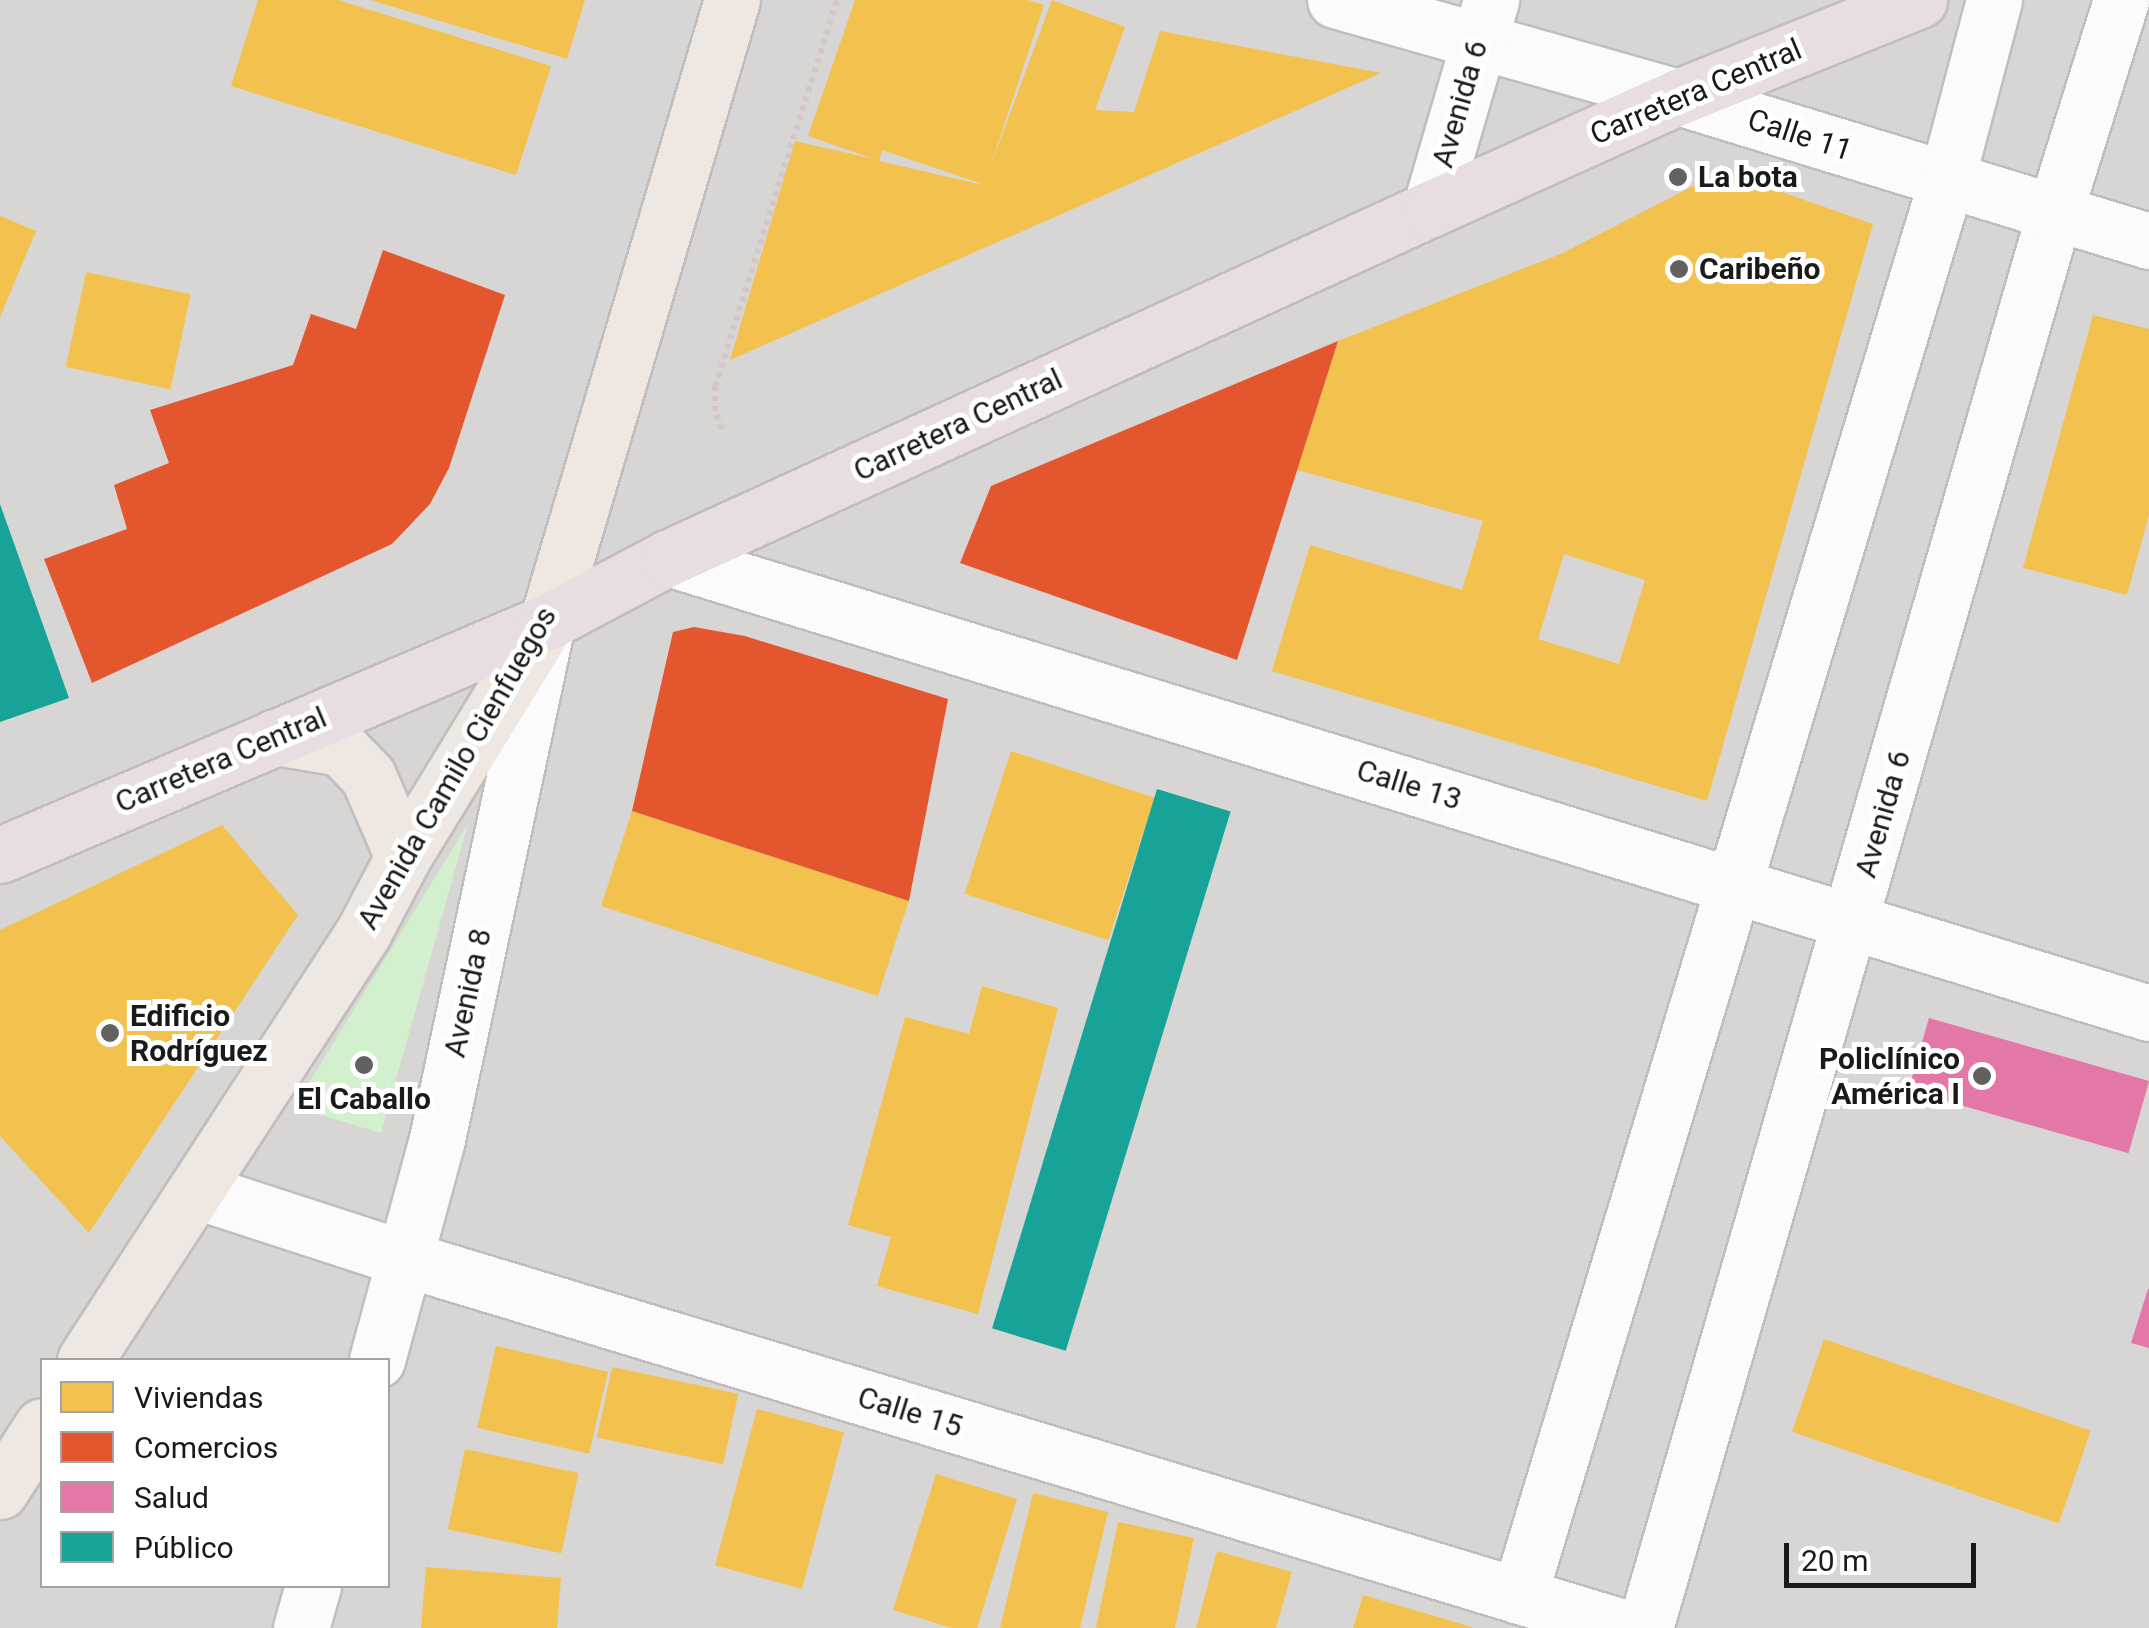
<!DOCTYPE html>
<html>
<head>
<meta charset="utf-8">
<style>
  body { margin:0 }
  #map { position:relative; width:2149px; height:1628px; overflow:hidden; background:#e9e6e3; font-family:Roboto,sans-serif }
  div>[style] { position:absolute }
  .residential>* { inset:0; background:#d8d6d4 }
  .park>* { inset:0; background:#d2f0cd }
  .homes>* { inset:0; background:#f2c14e; transform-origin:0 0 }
  .shops>* { inset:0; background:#e4572e }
  .health>* { inset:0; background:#e377a8; transform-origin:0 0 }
  .public>* { inset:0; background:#17a398; transform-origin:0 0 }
  .path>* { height:6px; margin-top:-3px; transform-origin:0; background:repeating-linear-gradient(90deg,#d5c5c5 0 5px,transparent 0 10px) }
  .roads { filter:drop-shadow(2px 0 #c0bebd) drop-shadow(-2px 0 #c0bebd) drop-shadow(0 2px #c0bebd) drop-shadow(0 -2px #c0bebd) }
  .minor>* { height:55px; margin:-27.5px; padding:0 27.5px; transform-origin:27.5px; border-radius:27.5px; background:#fcfbfb }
  .major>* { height:55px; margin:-27.5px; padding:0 27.5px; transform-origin:27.5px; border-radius:27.5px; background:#efe8e2 }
  .highway>* { height:55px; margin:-27.5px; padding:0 27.5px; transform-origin:27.5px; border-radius:27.5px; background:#e8dde0 }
  .dots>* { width:28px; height:28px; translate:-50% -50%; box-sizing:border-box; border:5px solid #fff; border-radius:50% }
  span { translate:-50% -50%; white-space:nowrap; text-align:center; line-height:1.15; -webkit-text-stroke:10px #fff; paint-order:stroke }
  .street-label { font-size:30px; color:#1a1a1a }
  .poi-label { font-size:30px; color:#1a1a1a; font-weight:700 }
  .left { translate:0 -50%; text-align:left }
  .right { translate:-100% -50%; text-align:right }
  .legend { position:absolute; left:40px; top:1358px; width:350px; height:230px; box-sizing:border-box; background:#fff; border:2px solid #a3a3a3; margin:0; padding:12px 18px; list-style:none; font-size:30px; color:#1a1a1a }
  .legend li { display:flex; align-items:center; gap:20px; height:50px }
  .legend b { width:50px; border:2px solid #a3a3a3 }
  .scale { position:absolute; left:1784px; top:1543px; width:192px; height:45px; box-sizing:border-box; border:5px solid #1a1a1a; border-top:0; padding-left:12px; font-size:30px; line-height:35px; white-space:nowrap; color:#1a1a1a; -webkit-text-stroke:8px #fff; paint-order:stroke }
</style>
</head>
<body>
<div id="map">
  <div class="residential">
    <i style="clip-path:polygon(evenodd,0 0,2149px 0,2149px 1628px,0 1628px,0 0,42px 1360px,388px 1360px,388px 1586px,42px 1586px,42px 1360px)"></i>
  </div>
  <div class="park">
    <i style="clip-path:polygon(468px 824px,381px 1133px,294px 1107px)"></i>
  </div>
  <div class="homes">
    <i style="clip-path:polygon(258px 0,338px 0,551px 66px,516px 175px,231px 86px)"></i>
    <i style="clip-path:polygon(370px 0,585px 0,567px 59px)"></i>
    <i style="clip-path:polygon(evenodd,855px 0,1028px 0,1044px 5px,989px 170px,1052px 0,1125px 27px,1095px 110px,1134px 112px,1160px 31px,1381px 73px,730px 360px,795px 141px,874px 159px,808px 136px,855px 0,882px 150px,979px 183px,979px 184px,879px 161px,882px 150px)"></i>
    <i style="clip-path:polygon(evenodd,1722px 171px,1873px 224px,1707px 801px,1272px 671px,1310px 545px,1462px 590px,1483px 521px,1297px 470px,1338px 341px,1563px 253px,1722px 171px,1564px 554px,1645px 580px,1619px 664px,1538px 639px,1564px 554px)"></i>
    <i style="clip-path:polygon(0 216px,36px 231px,0 317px)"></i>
    <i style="left:86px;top:272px;width:107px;height:97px;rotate:12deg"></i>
    <i style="clip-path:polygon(2093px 315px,2149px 329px,2149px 515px,2127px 595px,2023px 568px)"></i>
    <i style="left:1011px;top:751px;width:151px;height:150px;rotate:18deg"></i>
    <i style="left:632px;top:811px;width:291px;height:100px;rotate:18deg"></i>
    <i style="clip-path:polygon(222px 825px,298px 915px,89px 1233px,0 1136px,0 930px)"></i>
    <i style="clip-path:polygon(982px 986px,1058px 1008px,978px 1314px,877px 1286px,891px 1237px,848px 1225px,905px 1017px,969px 1034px)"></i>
    <i style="left:1824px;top:1339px;width:282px;height:98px;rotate:19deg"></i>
    <i style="left:496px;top:1346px;width:115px;height:84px;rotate:13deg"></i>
    <i style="left:612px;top:1367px;width:129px;height:72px;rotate:12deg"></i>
    <i style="left:757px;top:1409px;width:90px;height:162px;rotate:15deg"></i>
    <i style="left:465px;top:1449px;width:116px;height:82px;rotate:12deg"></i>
    <i style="clip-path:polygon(936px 1474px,1017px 1499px,977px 1628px,952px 1628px,893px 1610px)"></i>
    <i style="clip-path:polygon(1033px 1493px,1108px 1512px,1080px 1628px,1000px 1628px)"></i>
    <i style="clip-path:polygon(1118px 1522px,1194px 1538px,1175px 1628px,1096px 1628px)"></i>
    <i style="clip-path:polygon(1217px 1551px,1292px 1572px,1276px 1628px,1196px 1628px)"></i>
    <i style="clip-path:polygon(426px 1567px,561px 1578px,557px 1628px,421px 1628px)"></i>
    <i style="clip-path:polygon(1363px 1595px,1472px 1627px,1472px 1628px,1353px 1628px)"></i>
  </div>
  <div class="shops">
    <i style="clip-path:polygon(383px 250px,505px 295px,449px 468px,430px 504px,392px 544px,92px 683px,44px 559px,127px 529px,114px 485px,169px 463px,150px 410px,293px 365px,311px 314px,356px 329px)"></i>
    <i style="clip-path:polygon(1338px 341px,1237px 660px,960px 563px,991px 486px)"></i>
    <i style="clip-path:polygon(694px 627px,745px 636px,948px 699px,909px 901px,632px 811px,673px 632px)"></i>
  </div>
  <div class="health">
    <i style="left:1929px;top:1018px;width:229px;height:75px;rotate:16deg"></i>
    <i style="clip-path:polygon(2148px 1289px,2149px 1289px,2149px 1348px,2131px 1343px)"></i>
  </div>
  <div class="public">
    <i style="clip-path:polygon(0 504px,69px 698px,0 722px)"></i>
    <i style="left:1157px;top:789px;width:77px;height:564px;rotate:17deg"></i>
  </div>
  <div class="path">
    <i style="left:722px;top:429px;width:19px;rotate:-111deg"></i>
    <i style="left:715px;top:411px;width:24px;rotate:-90deg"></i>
    <i style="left:715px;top:387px;width:406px;rotate:-72.5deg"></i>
  </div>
  <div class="roads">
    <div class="minor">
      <i style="left:1335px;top:0;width:356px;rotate:15.8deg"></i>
      <i style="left:1678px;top:97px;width:493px;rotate:17deg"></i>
      <i style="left:1430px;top:209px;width:218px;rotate:-73.7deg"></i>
      <i style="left:668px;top:558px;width:1549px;rotate:17.08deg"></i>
      <i style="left:197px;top:1191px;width:220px;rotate:18deg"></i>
      <i style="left:406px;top:1259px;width:1275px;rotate:16.83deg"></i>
      <i style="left:377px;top:1360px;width:229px;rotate:-74.8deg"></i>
      <i style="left:437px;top:1139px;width:522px;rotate:-77.96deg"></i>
      <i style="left:1519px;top:1596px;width:1477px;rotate:-73.2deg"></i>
      <i style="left:1946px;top:182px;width:188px;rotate:-75.2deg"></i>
      <i style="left:301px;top:1628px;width:44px;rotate:-74.1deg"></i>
      <i style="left:1645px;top:1628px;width:1475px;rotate:-73.86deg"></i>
      <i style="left:2055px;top:211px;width:221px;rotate:-72.6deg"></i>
    </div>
    <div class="major">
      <i style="left:275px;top:737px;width:67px;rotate:9.5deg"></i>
      <i style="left:341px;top:748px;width:39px;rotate:46deg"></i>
      <i style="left:368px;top:776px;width:88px;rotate:66.6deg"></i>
      <i style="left:85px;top:1360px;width:510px;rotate:-56.93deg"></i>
      <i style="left:363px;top:933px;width:86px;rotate:-62.2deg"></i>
      <i style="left:403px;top:857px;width:276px;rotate:-58.5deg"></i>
      <i style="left:547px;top:622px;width:649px;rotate:-73.44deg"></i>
      <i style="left:0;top:1491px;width:77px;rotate:-57.1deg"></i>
    </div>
    <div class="highway">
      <i style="left:0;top:855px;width:595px;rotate:-23.07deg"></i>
      <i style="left:547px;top:622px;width:137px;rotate:-27.9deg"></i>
      <i style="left:668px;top:558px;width:838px;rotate:-24.61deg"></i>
      <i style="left:1430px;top:209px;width:272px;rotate:-24.3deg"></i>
      <i style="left:1678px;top:97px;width:260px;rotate:-21.9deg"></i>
    </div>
  </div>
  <div class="dots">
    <i style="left:1678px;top:177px;background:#626160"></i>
    <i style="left:1679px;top:269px;background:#626160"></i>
    <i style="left:110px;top:1033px;background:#626160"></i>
    <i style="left:364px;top:1065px;background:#626160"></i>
    <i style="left:1982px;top:1076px;background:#626160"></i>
  </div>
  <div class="street-label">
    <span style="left:1696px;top:92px;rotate:-23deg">Carretera Central</span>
    <span style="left:1460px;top:104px;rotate:-74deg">Avenida 6</span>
    <span style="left:1800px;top:135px;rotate:18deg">Calle 11</span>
    <span style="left:958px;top:425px;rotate:-25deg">Carretera Central</span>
    <span style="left:221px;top:760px;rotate:-23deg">Carretera Central</span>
    <span style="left:457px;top:768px;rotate:-60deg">Avenida Camilo Cienfuegos</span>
    <span style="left:1409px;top:785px;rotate:17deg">Calle 13</span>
    <span style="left:1883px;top:814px;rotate:-74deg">Avenida 6</span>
    <span style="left:468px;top:993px;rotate:-78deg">Avenida 8</span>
    <span style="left:910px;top:1412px;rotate:17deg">Calle 15</span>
  </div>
  <div class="poi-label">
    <span class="left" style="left:1698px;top:177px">La bota</span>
    <span class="left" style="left:1699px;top:269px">Caribeño</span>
    <span class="left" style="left:130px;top:1033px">Edificio<br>Rodríguez</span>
    <span class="right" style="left:1960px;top:1076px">Policlínico<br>América I</span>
    <span style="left:364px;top:1099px">El Caballo</span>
  </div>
  <ul class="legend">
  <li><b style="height:28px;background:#f2c14e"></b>Viviendas</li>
  <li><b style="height:28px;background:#e4572e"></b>Comercios</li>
  <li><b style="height:28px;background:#e377a8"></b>Salud</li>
  <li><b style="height:28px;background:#17a398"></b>Público</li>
  </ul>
  <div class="scale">20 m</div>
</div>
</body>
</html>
